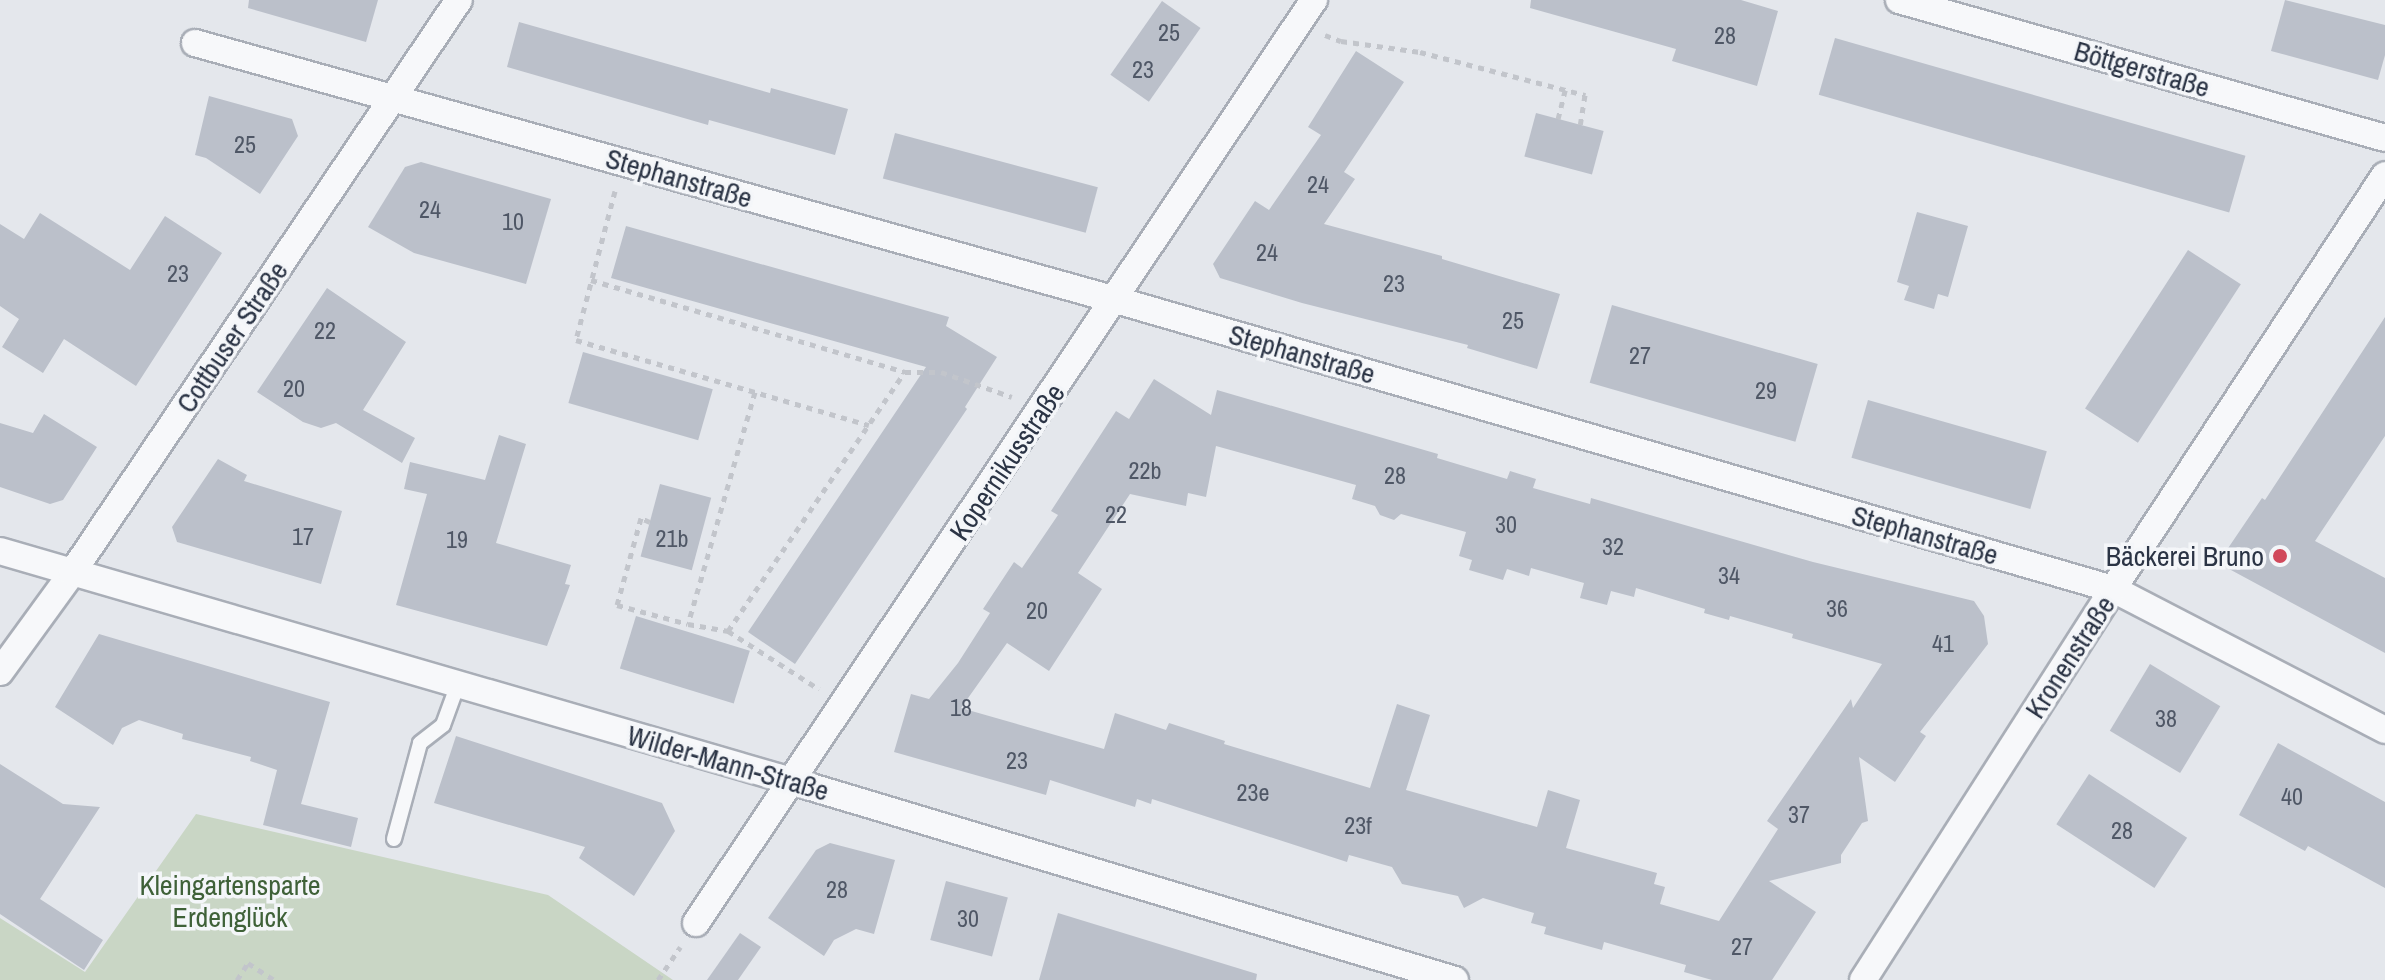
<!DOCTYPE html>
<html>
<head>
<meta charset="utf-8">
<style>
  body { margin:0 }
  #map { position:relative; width:2385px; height:980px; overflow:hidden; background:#e4e7ec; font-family:"Archivo Narrow",sans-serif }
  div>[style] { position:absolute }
  .green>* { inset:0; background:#c9d6c5 }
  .building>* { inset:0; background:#bbc0ca; transform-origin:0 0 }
  .path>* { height:5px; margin-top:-2.5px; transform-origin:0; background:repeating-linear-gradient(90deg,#c2c5cb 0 6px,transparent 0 12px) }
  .roads { filter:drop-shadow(2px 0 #a9aeb7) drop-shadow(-2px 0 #a9aeb7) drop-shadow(0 2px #a9aeb7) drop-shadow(0 -2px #a9aeb7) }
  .lane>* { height:14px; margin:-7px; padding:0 7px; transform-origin:7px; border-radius:7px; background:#f7f8fa }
  .street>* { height:26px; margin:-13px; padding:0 13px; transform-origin:13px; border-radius:13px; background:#f7f8fa }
  .dots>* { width:22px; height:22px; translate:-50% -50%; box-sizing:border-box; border:4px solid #f4f6f9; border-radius:50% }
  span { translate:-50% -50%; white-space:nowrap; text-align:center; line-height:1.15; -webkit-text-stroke:7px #f4f6f9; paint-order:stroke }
  .number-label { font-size:24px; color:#4f5766 }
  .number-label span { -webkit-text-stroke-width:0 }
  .street-label { font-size:28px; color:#2b3445 }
  .poi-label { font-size:28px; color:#2b3445 }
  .right { translate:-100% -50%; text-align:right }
  .park-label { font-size:28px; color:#3f6138 }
</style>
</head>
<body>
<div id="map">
  <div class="green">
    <i style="clip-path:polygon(196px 814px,548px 895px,673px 980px,0 980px,0 918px,85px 972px)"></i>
  </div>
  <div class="building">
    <i style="clip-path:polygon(249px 0,378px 0,366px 42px,248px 8px)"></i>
    <i style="clip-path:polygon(1531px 0,1741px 0,1778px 11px,1757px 86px,1672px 61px,1676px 49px,1530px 8px)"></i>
    <i style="clip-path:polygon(2285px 0,2385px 25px,2385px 55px,2378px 80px,2271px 51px)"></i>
    <i style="left:1162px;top:1px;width:47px;height:90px;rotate:35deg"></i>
    <i style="clip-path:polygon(519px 22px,770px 93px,771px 88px,848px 109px,835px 155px,709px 120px,708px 125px,507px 67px)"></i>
    <i style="left:1835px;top:38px;width:427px;height:59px;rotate:16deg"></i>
    <i style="clip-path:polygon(1356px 51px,1404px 82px,1344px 172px,1355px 179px,1324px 224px,1442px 256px,1442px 259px,1560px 294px,1537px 369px,1467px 348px,1468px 345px,1302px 303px,1220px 278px,1213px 264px,1255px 201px,1269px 210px,1321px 135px,1308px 127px)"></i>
    <i style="clip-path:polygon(209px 96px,292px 119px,298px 136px,260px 194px,206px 158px,195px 155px)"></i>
    <i style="left:1536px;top:113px;width:70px;height:45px;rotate:15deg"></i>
    <i style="left:895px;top:133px;width:210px;height:47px;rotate:15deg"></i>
    <i style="clip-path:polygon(421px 162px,551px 199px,526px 284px,414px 253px,368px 227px,405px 167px)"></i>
    <i style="clip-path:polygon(1917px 212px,1968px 226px,1948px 297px,1938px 294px,1934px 309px,1904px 300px,1909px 286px,1897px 282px)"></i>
    <i style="clip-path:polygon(40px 213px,130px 270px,165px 216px,222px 253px,136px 386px,64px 339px,43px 373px,2px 347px,19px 319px,0 306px,0 224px,24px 239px)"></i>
    <i style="clip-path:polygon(626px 226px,949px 317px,946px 326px,997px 357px,965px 407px,967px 409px,795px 664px,748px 632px,926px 367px,611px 278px)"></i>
    <i style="left:2188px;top:250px;width:63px;height:189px;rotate:33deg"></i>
    <i style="clip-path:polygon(327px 288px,406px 342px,363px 410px,415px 438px,402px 463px,336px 423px,321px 428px,303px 422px,257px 392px)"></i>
    <i style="left:1612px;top:305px;width:214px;height:81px;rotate:16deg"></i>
    <i style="clip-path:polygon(2385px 317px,2385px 436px,2315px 541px,2385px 578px,2385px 653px,2218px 563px,2262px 498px,2265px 500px)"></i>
    <i style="left:583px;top:352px;width:135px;height:53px;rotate:16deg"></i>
    <i style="clip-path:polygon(evenodd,1154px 379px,1211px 415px,1217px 390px,1438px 454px,1437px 458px,1507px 479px,1510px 471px,1536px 479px,1533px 488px,1590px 504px,1591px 498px,1813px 562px,1974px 601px,1984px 616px,1988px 644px,1920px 732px,1926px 736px,1895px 782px,1859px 757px,1868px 821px,1862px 823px,1841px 855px,1841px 863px,1769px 881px,1816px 912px,1772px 980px,1712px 980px,1684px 972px,1686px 965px,1604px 942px,1602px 950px,1544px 934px,1546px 927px,1531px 923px,1534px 913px,1483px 898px,1464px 908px,1458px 896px,1402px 884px,1392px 867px,1349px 855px,1347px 862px,1152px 799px,1151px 804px,1137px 799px,1135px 807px,1050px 780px,1046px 795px,894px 752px,911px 694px,929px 699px,958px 663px,990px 613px,983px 609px,1014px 562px,1022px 568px,1058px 515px,1051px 511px,1116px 411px,1129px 419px,1154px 379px,1216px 446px,1356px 485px,1352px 499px,1375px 506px,1380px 515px,1394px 520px,1401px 514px,1466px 532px,1459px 556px,1472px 560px,1469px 570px,1503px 580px,1507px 569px,1529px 576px,1531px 568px,1584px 583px,1580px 598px,1607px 605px,1611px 591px,1634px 597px,1636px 588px,1705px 609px,1704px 613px,1729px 620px,1730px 616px,1793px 634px,1792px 638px,1882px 664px,1853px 708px,1851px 699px,1767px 821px,1778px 829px,1719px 921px,1660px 904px,1665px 887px,1654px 884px,1657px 873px,1566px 848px,1580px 800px,1548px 790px,1537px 827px,1406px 790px,1430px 715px,1397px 704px,1370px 788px,1224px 744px,1225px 741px,1169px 723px,1166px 730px,1115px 713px,1104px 749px,961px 708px,1007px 643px,1049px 671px,1102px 589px,1078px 573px,1130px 494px,1186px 506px,1188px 493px,1206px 497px,1216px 446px)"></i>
    <i style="left:1868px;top:400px;width:186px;height:60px;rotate:16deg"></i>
    <i style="clip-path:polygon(44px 414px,97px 447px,63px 500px,50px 504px,0 487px,0 423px,33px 433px)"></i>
    <i style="clip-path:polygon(499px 435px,526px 444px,496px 543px,571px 565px,565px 584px,570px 585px,547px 646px,396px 605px,427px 494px,404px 489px,410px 462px,485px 480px)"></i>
    <i style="clip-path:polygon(218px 459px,247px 475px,244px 481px,342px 511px,321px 584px,177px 542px,172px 527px)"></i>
    <i style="left:660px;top:484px;width:53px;height:75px;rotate:15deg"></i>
    <i style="left:636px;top:616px;width:119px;height:55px;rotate:17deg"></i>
    <i style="clip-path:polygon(99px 634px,330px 702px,301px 804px,358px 818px,351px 847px,263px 825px,277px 770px,250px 761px,251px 757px,182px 739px,183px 734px,139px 720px,122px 728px,113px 745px,55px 707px)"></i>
    <i style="left:2150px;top:664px;width:82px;height:78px;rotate:31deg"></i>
    <i style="clip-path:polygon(456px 736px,662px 803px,675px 831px,634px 896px,579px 858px,585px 847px,434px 803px)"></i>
    <i style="clip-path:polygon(2278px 743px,2385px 802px,2385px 888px,2308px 846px,2305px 851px,2239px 815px)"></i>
    <i style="clip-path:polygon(0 764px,63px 804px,100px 807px,40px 899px,103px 940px,84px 970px,0 914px)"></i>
    <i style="left:2089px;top:774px;width:117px;height:60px;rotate:33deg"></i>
    <i style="clip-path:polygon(830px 843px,895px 860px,874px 934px,856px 929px,834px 940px,824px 956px,768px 918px,816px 850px)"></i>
    <i style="left:946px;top:881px;width:64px;height:61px;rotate:15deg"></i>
    <i style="clip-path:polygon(1058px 913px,1257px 974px,1256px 980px,1039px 980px)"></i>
    <i style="clip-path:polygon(740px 933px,761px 947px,738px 980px,707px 980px)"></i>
  </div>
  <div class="path">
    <i style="left:1325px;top:35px;width:17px;rotate:21deg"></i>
    <i style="left:1341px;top:41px;width:80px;rotate:7.9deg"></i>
    <i style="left:1420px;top:52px;width:171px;rotate:14.6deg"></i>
    <i style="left:1585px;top:95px;width:30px;rotate:99deg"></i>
    <i style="left:1558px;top:119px;width:30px;rotate:-76deg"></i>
    <i style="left:615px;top:191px;width:154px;rotate:104.7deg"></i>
    <i style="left:576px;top:340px;width:305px;rotate:16.2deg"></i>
    <i style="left:591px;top:280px;width:327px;rotate:16.3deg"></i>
    <i style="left:905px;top:372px;width:36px"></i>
    <i style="left:941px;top:372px;width:75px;rotate:19.4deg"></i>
    <i style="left:755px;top:392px;width:241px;rotate:106.1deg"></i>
    <i style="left:688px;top:624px;width:41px;rotate:9.9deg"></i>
    <i style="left:728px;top:631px;width:108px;rotate:32.5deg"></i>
    <i style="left:650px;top:522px;width:10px;rotate:-156deg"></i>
    <i style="left:641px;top:518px;width:90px;rotate:105.4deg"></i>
    <i style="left:617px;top:605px;width:73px;rotate:15deg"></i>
    <i style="left:728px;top:631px;width:314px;rotate:-55.7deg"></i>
    <i style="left:237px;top:980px;width:20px;rotate:-57deg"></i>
    <i style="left:248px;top:963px;width:31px;rotate:33deg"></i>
    <i style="left:658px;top:980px;width:40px;rotate:-56deg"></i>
  </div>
  <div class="roads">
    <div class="lane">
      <i style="left:394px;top:839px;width:99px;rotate:-74.8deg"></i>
      <i style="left:420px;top:743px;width:29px;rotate:-38deg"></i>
      <i style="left:443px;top:725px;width:44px;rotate:-69.9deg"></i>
    </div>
    <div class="street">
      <i style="left:1899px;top:0;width:505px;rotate:15.85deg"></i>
      <i style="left:195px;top:43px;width:956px;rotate:15.59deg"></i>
      <i style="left:1116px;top:300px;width:1038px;rotate:16.17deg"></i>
      <i style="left:2113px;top:589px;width:306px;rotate:27.4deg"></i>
      <i style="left:0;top:551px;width:824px;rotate:16.21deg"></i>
      <i style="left:791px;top:781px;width:693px;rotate:16.68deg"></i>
      <i style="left:0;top:672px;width:122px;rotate:-54deg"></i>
      <i style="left:72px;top:573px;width:691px;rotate:-55.97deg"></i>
      <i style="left:696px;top:923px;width:1111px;rotate:-56.2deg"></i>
      <i style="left:1863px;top:980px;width:464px;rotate:-57.4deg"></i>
      <i style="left:2113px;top:589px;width:495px;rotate:-56.7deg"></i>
    </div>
  </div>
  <div class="dots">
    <i style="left:2280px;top:556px;background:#d1495b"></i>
  </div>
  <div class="number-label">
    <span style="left:1169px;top:33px">25</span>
    <span style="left:1725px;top:36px">28</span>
    <span style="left:1143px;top:70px">23</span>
    <span style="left:245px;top:145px">25</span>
    <span style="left:1318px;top:185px">24</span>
    <span style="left:430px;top:210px">24</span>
    <span style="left:513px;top:222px">10</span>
    <span style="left:1267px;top:253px">24</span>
    <span style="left:178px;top:274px">23</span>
    <span style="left:1394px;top:284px">23</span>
    <span style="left:1513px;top:321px">25</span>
    <span style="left:325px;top:331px">22</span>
    <span style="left:1640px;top:356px">27</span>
    <span style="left:294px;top:389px">20</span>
    <span style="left:1766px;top:391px">29</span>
    <span style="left:1145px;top:471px">22b</span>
    <span style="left:1395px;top:476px">28</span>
    <span style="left:1116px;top:515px">22</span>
    <span style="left:1506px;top:525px">30</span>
    <span style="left:303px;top:537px">17</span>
    <span style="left:672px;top:539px">21b</span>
    <span style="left:457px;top:540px">19</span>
    <span style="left:1613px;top:547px">32</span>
    <span style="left:1729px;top:576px">34</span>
    <span style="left:1837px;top:609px">36</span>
    <span style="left:1037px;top:611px">20</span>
    <span style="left:1943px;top:644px">41</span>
    <span style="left:961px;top:708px">18</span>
    <span style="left:2166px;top:719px">38</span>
    <span style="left:1017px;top:761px">23</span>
    <span style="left:1253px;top:793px">23e</span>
    <span style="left:2292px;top:797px">40</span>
    <span style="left:1799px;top:815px">37</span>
    <span style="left:1358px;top:826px">23f</span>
    <span style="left:2122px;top:831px">28</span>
    <span style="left:837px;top:890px">28</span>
    <span style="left:968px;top:919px">30</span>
    <span style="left:1742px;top:947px">27</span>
  </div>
  <div class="street-label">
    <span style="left:2142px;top:69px;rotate:16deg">Böttgerstraße</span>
    <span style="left:679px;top:178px;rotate:16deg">Stephanstraße</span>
    <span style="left:232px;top:337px;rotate:-56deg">Cottbuser Straße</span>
    <span style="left:1302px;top:354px;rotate:16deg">Stephanstraße</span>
    <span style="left:1007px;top:462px;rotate:-56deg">Kopernikusstraße</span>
    <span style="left:1925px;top:535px;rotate:16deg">Stephanstraße</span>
    <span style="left:2070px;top:657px;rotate:-57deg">Kronenstraße</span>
    <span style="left:728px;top:763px;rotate:16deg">Wilder-Mann-Straße</span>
  </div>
  <div class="poi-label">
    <span class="right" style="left:2264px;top:556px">Bäckerei Bruno</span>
  </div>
  <div class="park-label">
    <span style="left:230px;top:901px">Kleingartensparte<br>Erdenglück</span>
  </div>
</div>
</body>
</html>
